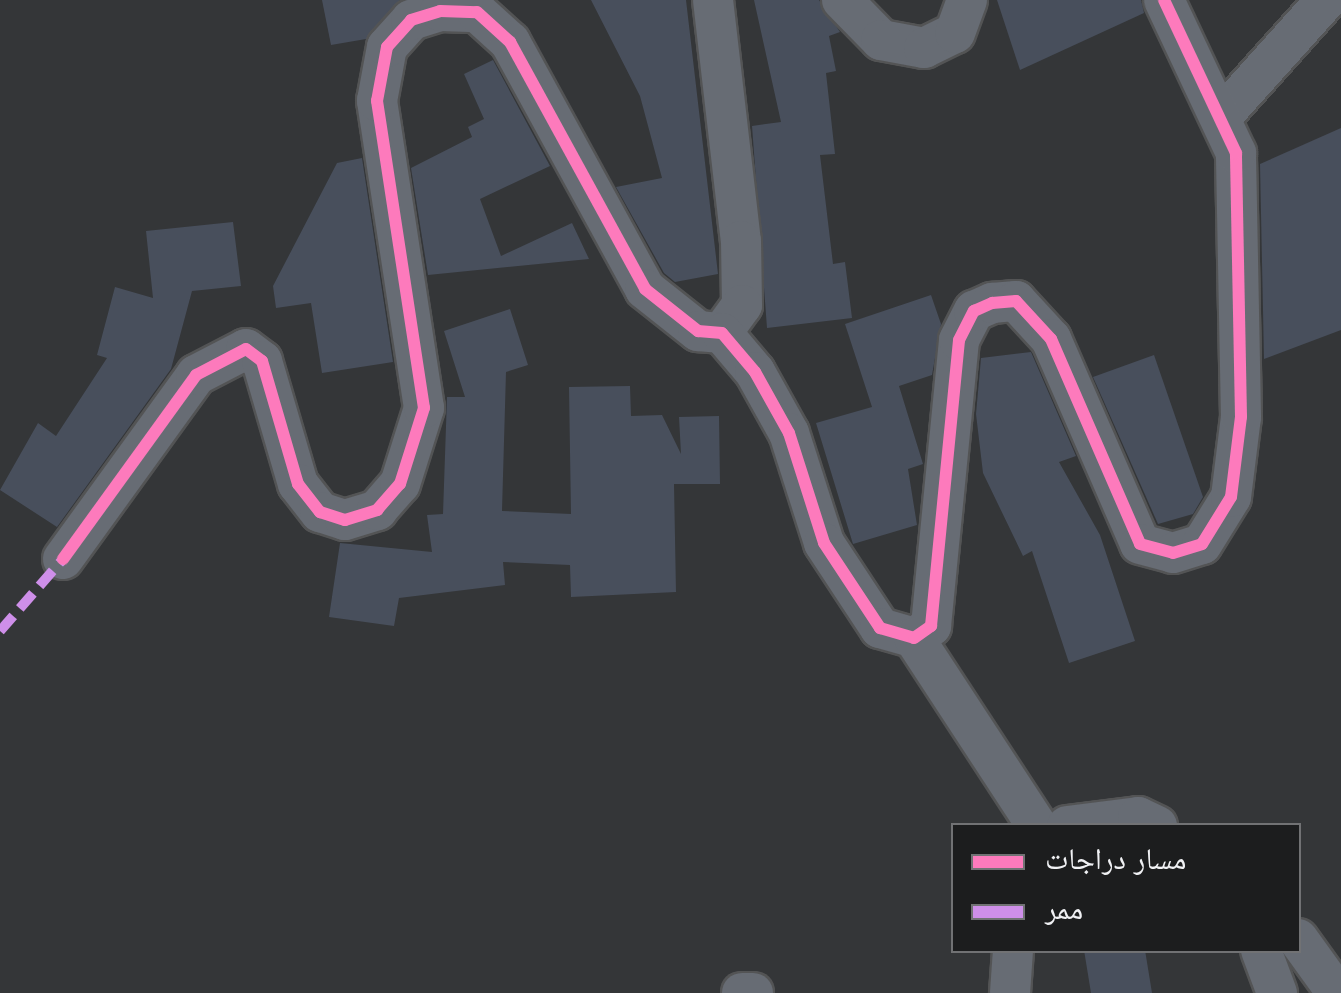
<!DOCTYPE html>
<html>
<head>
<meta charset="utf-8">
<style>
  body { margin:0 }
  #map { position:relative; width:1341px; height:993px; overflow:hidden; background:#343638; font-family:Mulish,"Noto Naskh Arabic",sans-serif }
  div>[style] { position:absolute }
  .building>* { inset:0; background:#484f5c }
  .roads { filter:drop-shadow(2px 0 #535455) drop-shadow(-2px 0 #535455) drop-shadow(0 2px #535455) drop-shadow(0 -2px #535455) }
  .minor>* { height:40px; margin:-20px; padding:0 20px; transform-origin:20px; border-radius:20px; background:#676c74 }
  .quiet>* { height:10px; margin-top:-5px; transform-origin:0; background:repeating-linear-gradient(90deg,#ce8fe9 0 20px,transparent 0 30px) }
  .cycleway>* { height:12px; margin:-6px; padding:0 6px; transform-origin:6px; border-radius:6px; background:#fd7abc }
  span { translate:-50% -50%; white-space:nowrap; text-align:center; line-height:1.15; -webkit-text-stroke:8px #1c1d1e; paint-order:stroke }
  .legend { position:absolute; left:951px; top:823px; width:350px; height:130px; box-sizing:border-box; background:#1c1d1e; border:2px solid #717274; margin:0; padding:12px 18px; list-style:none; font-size:30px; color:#f0f1f4 }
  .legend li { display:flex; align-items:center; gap:20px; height:50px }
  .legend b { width:50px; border:2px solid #717274 }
</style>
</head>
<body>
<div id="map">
  <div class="building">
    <i style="clip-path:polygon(322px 0,400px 0,366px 39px,331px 45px)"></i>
    <i style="clip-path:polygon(591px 0,686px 0,718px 274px,675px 282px,664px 273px,616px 187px,662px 178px,640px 96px)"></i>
    <i style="clip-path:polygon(754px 0,819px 0,840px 32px,829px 36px,836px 71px,826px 73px,835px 154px,820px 155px,833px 264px,845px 262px,852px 318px,767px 328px,752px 126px,781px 122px)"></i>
    <i style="clip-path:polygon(997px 0,1141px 0,1144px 13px,1020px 70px)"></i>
    <i style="clip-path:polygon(493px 60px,550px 166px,480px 199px,501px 256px,572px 223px,589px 259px,428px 275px,411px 168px,472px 137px,468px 127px,484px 119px,464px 74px)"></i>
    <i style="clip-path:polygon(1341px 128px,1341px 330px,1264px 359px,1260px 164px)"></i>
    <i style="clip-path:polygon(362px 158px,393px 362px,322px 373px,311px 303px,276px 308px,273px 286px,337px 163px)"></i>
    <i style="clip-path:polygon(233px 222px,241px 286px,192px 291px,171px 369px,57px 527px,0 490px,38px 423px,56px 436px,107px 358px,97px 355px,115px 287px,153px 298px,146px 231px)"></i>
    <i style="clip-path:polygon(931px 295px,941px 324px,932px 375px,899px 386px,923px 464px,908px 469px,917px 525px,853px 544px,816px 423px,872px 407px,845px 324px)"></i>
    <i style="clip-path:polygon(510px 309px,528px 365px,506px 372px,502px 511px,571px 514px,569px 387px,630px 386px,631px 416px,662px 415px,681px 454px,679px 417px,719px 416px,720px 484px,674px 484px,676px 592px,571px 597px,570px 565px,503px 562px,505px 585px,399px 598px,394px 626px,329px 617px,340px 543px,432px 552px,427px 515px,443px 514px,447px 397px,465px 397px,444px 331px)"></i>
    <i style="clip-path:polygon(1031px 352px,1076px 456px,1059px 462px,1100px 535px,1135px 641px,1069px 663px,1032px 551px,1023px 556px,983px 473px,976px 414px,981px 358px)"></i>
    <i style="clip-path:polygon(1154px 355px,1203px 497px,1193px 514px,1158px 524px,1093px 377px)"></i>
    <i style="clip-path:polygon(1084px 950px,1145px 950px,1152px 993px,1091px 993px)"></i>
  </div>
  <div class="roads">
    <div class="minor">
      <i style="left:713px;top:0;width:243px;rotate:83.4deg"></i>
      <i style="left:741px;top:241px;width:64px;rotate:89.1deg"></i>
      <i style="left:742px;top:305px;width:34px;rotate:126deg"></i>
      <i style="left:842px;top:0;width:56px;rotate:45.7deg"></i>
      <i style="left:881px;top:40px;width:44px;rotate:10.5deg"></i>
      <i style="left:924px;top:48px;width:34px;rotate:-26deg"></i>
      <i style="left:955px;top:33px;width:35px;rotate:-70deg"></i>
      <i style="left:1222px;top:116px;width:156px;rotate:-48.1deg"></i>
      <i style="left:63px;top:559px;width:227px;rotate:-54.1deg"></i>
      <i style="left:196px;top:375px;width:56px;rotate:-27.5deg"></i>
      <i style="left:246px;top:349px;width:20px;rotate:37deg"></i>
      <i style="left:262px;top:361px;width:128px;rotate:73.7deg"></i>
      <i style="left:298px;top:484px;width:36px;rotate:52deg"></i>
      <i style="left:320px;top:512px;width:26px;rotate:18deg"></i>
      <i style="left:345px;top:520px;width:34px;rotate:-17deg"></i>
      <i style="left:377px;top:510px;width:35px;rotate:-49deg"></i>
      <i style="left:400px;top:484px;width:80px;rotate:-72.5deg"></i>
      <i style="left:424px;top:408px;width:311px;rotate:-98.7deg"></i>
      <i style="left:377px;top:101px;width:55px;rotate:-79.5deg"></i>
      <i style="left:387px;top:47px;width:36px;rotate:-48deg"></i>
      <i style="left:411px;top:20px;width:30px;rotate:-17deg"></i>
      <i style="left:440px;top:11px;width:37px;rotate:2deg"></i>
      <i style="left:477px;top:12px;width:45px;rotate:42.3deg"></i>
      <i style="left:510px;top:42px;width:281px;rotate:61.3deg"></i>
      <i style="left:645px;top:289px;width:68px;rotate:38.4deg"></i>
      <i style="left:698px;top:331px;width:24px;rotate:5deg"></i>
      <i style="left:722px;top:333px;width:51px;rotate:49.8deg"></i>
      <i style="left:755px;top:372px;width:70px;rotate:60.9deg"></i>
      <i style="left:789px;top:433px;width:115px;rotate:72.3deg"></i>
      <i style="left:824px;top:543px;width:102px;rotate:56.6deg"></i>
      <i style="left:880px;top:628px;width:35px;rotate:16deg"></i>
      <i style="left:914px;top:638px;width:21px;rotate:-35deg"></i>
      <i style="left:931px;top:626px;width:287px;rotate:-84.4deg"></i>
      <i style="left:959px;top:340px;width:33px;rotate:-63deg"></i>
      <i style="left:974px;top:311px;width:20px;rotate:-24deg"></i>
      <i style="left:992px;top:303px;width:24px;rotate:-5deg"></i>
      <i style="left:1016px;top:301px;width:52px;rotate:47.4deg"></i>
      <i style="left:1051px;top:339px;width:223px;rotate:66.5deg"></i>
      <i style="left:1140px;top:544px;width:34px;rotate:15deg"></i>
      <i style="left:1173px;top:553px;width:30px;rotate:-17deg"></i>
      <i style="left:1202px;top:544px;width:55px;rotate:-58.3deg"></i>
      <i style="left:1231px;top:497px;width:81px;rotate:-82.9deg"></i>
      <i style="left:1241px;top:417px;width:264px;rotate:-91.1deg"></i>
      <i style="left:1236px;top:153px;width:169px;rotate:-115.2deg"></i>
      <i style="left:914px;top:638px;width:225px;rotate:56.8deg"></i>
      <i style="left:1067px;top:826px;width:72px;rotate:-7.2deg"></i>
      <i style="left:1138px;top:817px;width:21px;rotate:25deg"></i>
      <i style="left:1298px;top:939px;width:67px;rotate:54.2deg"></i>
      <i style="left:1261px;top:950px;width:46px;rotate:69.6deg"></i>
      <i style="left:742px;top:993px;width:11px"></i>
      <i style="left:1010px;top:993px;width:43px;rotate:-86deg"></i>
    </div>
  </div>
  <div class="quiet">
    <i style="left:0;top:631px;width:96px;rotate:-48.8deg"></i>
  </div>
  <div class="cycleway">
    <i style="left:63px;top:559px;width:227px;rotate:-54.1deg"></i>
    <i style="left:196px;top:375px;width:56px;rotate:-27.5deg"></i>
    <i style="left:246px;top:349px;width:20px;rotate:37deg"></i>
    <i style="left:262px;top:361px;width:128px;rotate:73.7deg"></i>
    <i style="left:298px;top:484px;width:36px;rotate:52deg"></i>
    <i style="left:320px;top:512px;width:26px;rotate:18deg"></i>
    <i style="left:345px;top:520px;width:34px;rotate:-17deg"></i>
    <i style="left:377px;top:510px;width:35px;rotate:-49deg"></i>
    <i style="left:400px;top:484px;width:80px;rotate:-72.5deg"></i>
    <i style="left:424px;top:408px;width:311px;rotate:-98.7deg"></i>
    <i style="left:377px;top:101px;width:55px;rotate:-79.5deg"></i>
    <i style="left:387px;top:47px;width:36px;rotate:-48deg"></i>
    <i style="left:411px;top:20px;width:30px;rotate:-17deg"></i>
    <i style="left:440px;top:11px;width:37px;rotate:2deg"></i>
    <i style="left:477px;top:12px;width:45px;rotate:42.3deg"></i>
    <i style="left:510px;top:42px;width:281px;rotate:61.3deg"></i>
    <i style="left:645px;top:289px;width:68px;rotate:38.4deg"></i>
    <i style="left:698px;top:331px;width:24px;rotate:5deg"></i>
    <i style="left:722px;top:333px;width:51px;rotate:49.8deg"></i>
    <i style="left:755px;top:372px;width:70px;rotate:60.9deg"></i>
    <i style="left:789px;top:433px;width:115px;rotate:72.3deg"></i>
    <i style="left:824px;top:543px;width:102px;rotate:56.6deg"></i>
    <i style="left:880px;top:628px;width:35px;rotate:16deg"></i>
    <i style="left:914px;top:638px;width:21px;rotate:-35deg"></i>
    <i style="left:931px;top:626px;width:287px;rotate:-84.4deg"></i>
    <i style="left:959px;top:340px;width:33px;rotate:-63deg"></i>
    <i style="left:974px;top:311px;width:20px;rotate:-24deg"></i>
    <i style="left:992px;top:303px;width:24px;rotate:-5deg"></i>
    <i style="left:1016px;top:301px;width:52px;rotate:47.4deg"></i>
    <i style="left:1051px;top:339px;width:223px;rotate:66.5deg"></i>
    <i style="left:1140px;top:544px;width:34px;rotate:15deg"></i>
    <i style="left:1173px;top:553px;width:30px;rotate:-17deg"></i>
    <i style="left:1202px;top:544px;width:55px;rotate:-58.3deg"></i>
    <i style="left:1231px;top:497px;width:81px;rotate:-82.9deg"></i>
    <i style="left:1241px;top:417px;width:264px;rotate:-91.1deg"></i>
    <i style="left:1236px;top:153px;width:169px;rotate:-115.2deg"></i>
  </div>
  <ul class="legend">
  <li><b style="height:12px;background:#fd7abc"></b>مسار دراجات</li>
  <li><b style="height:12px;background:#ce8fe9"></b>ممر</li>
  </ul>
</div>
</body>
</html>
